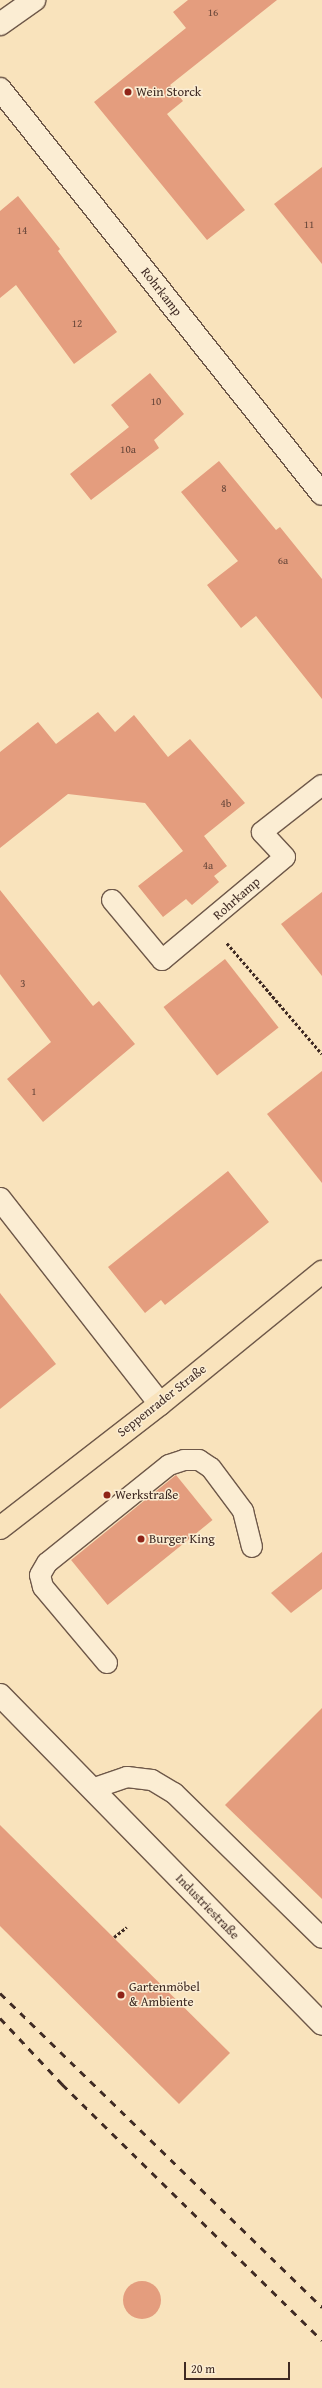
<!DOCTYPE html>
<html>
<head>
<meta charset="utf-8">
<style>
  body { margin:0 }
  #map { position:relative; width:322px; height:2388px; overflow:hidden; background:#f9e3bc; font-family:"Gentium Book Plus",serif }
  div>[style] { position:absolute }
  .building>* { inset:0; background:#e49d7e; transform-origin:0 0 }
  .round { border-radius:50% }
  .path>* { height:2.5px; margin-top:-1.25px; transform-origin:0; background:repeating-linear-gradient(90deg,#3f2a23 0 3px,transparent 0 5px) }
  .roads { filter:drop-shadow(1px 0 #6e5849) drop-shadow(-1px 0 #6e5849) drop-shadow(0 1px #6e5849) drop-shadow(0 -1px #6e5849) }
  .lane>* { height:20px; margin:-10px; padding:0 10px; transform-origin:10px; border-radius:10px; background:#fbedd3 }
  .street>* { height:22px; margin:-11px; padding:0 11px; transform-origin:11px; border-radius:11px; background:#fbedd3 }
  .secondary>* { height:22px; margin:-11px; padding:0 11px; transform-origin:11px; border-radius:11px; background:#fbedd3 }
  .primary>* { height:22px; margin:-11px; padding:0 11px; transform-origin:11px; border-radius:11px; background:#f9e3bc }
  .rail>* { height:3px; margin-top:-1.5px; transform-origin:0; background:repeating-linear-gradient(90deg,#3f2a23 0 7px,transparent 0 14px) }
  .dots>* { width:11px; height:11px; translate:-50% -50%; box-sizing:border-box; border:2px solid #fbedd3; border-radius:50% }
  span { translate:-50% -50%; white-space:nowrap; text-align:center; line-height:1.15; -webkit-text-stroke:3px #fbedd3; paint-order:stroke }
  .number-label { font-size:11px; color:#68473a }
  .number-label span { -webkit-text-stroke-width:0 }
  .poi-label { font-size:13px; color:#3f2a23 }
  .left { translate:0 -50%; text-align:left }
  .street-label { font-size:13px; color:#3f2a23 }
  .scale { position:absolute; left:184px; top:2362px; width:106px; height:18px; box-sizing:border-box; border:2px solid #3f2a23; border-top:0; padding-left:5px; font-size:12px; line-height:14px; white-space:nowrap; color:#3f2a23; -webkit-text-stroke:3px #fbedd3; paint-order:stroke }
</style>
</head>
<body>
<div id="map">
  <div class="building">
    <i style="clip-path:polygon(188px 0,277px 0,170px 85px,183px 101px,167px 114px,245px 210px,207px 240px,94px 102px,186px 28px,173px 12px)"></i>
    <i style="clip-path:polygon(322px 167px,322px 264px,274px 204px)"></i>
    <i style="clip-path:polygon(18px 196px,60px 249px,58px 251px,117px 332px,74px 364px,16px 285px,0 298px,0 211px)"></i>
    <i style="clip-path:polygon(150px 373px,184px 414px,154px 440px,159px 448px,91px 500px,70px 474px,129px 427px,111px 405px)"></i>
    <i style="clip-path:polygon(219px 461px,276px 530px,280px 527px,322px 579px,322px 699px,256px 616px,241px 628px,207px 585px,238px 561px,181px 492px)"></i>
    <i style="clip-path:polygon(98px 712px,115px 732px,134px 715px,168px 757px,190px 739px,245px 803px,204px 836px,227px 866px,214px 876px,219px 882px,192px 905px,186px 899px,163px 917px,138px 886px,183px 851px,145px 803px,68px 794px,0 848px,0 752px,38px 722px,56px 744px)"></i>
    <i style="clip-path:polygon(0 890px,93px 1006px,99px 1001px,135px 1044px,43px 1122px,7px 1079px,51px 1042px,0 974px)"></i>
    <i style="clip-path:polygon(322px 892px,322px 976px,281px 924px)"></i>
    <i style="left:225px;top:959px;width:87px;height:78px;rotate:52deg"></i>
    <i style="clip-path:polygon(322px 1071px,322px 1183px,267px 1114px)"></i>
    <i style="clip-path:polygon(228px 1171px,269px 1222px,165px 1305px,161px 1300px,145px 1313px,108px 1267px)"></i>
    <i style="clip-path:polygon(0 1293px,56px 1364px,0 1409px)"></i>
    <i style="left:176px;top:1475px;width:58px;height:135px;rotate:51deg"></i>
    <i style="clip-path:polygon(322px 1552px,322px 1589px,291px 1613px,271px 1593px)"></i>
    <i style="clip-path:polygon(322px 1708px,322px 1899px,225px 1805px)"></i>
    <i style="clip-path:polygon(0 1825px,230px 2053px,179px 2104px,0 1926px)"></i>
    <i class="round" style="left:123px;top:2281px;width:38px;height:38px"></i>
  </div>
  <div class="path">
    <i style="left:227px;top:943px;width:146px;rotate:49.4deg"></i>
    <i style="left:114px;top:1937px;width:16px;rotate:-38deg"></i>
  </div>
  <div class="roads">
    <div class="lane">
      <i style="left:112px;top:900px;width:78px;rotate:50.2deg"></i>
      <i style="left:162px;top:960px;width:160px;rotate:-39.9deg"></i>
      <i style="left:285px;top:857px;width:34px;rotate:-133deg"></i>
      <i style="left:262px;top:832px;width:76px;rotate:-38.1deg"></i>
      <i style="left:107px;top:1663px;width:99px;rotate:-130.1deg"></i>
      <i style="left:43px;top:1587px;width:12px;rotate:-104deg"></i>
      <i style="left:40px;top:1575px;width:14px;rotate:-60deg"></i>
      <i style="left:47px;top:1563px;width:156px;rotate:-38.8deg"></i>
      <i style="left:169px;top:1465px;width:16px;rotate:-18deg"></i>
      <i style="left:184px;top:1460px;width:15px"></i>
      <i style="left:199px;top:1460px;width:14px;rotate:34deg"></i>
      <i style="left:211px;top:1468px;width:54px;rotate:53.3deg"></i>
      <i style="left:243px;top:1511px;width:37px;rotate:76deg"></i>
      <i style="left:92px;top:1789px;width:37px;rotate:-19deg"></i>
      <i style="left:127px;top:1777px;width:25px;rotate:7deg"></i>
      <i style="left:152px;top:1780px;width:26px;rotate:31deg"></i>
      <i style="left:174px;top:1793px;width:207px;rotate:44.4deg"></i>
    </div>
    <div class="street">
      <i style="left:0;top:24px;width:42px;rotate:-35.2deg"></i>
      <i style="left:0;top:89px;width:517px;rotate:51.51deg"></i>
      <i style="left:0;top:1199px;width:260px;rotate:52deg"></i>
    </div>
    <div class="secondary">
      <i style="left:0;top:1695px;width:460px;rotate:45.6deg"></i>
    </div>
    <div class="primary">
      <i style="left:0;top:1528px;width:202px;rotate:-37.8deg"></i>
      <i style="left:160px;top:1404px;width:209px;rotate:-39.2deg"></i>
    </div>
  </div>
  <div class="rail">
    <i style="left:0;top:1993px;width:450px;rotate:44.3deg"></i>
    <i style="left:0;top:2018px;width:91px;rotate:46.8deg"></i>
    <i style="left:62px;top:2084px;width:365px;rotate:44.6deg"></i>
  </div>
  <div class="dots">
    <i style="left:128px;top:92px;background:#8f2418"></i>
    <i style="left:107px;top:1495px;background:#8f2418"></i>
    <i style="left:141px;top:1539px;background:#8f2418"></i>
    <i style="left:121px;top:1995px;background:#8f2418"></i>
  </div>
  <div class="number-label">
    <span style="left:213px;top:12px">16</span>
    <span style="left:309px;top:224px">11</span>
    <span style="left:22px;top:230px">14</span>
    <span style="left:77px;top:323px">12</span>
    <span style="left:156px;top:401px">10</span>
    <span style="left:128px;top:449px">10a</span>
    <span style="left:224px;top:488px">8</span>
    <span style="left:283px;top:560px">6a</span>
    <span style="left:226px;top:803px">4b</span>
    <span style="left:208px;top:865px">4a</span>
    <span style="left:23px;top:983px">3</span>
    <span style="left:34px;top:1091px">1</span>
  </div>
  <div class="poi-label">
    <span class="left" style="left:136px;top:92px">Wein Storck</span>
    <span class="left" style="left:115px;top:1495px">Werkstraße</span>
    <span class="left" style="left:149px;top:1539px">Burger King</span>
    <span class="left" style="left:129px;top:1995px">Gartenmöbel<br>&amp; Ambiente</span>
  </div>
  <div class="street-label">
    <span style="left:161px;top:292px;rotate:52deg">Rohrkamp</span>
    <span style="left:237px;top:899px;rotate:-41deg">Rohrkamp</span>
    <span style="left:162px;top:1401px;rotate:-38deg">Seppenrader Straße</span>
    <span style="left:207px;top:1907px;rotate:46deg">Industriestraße</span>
  </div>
  <div class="scale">20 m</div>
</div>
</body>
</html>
